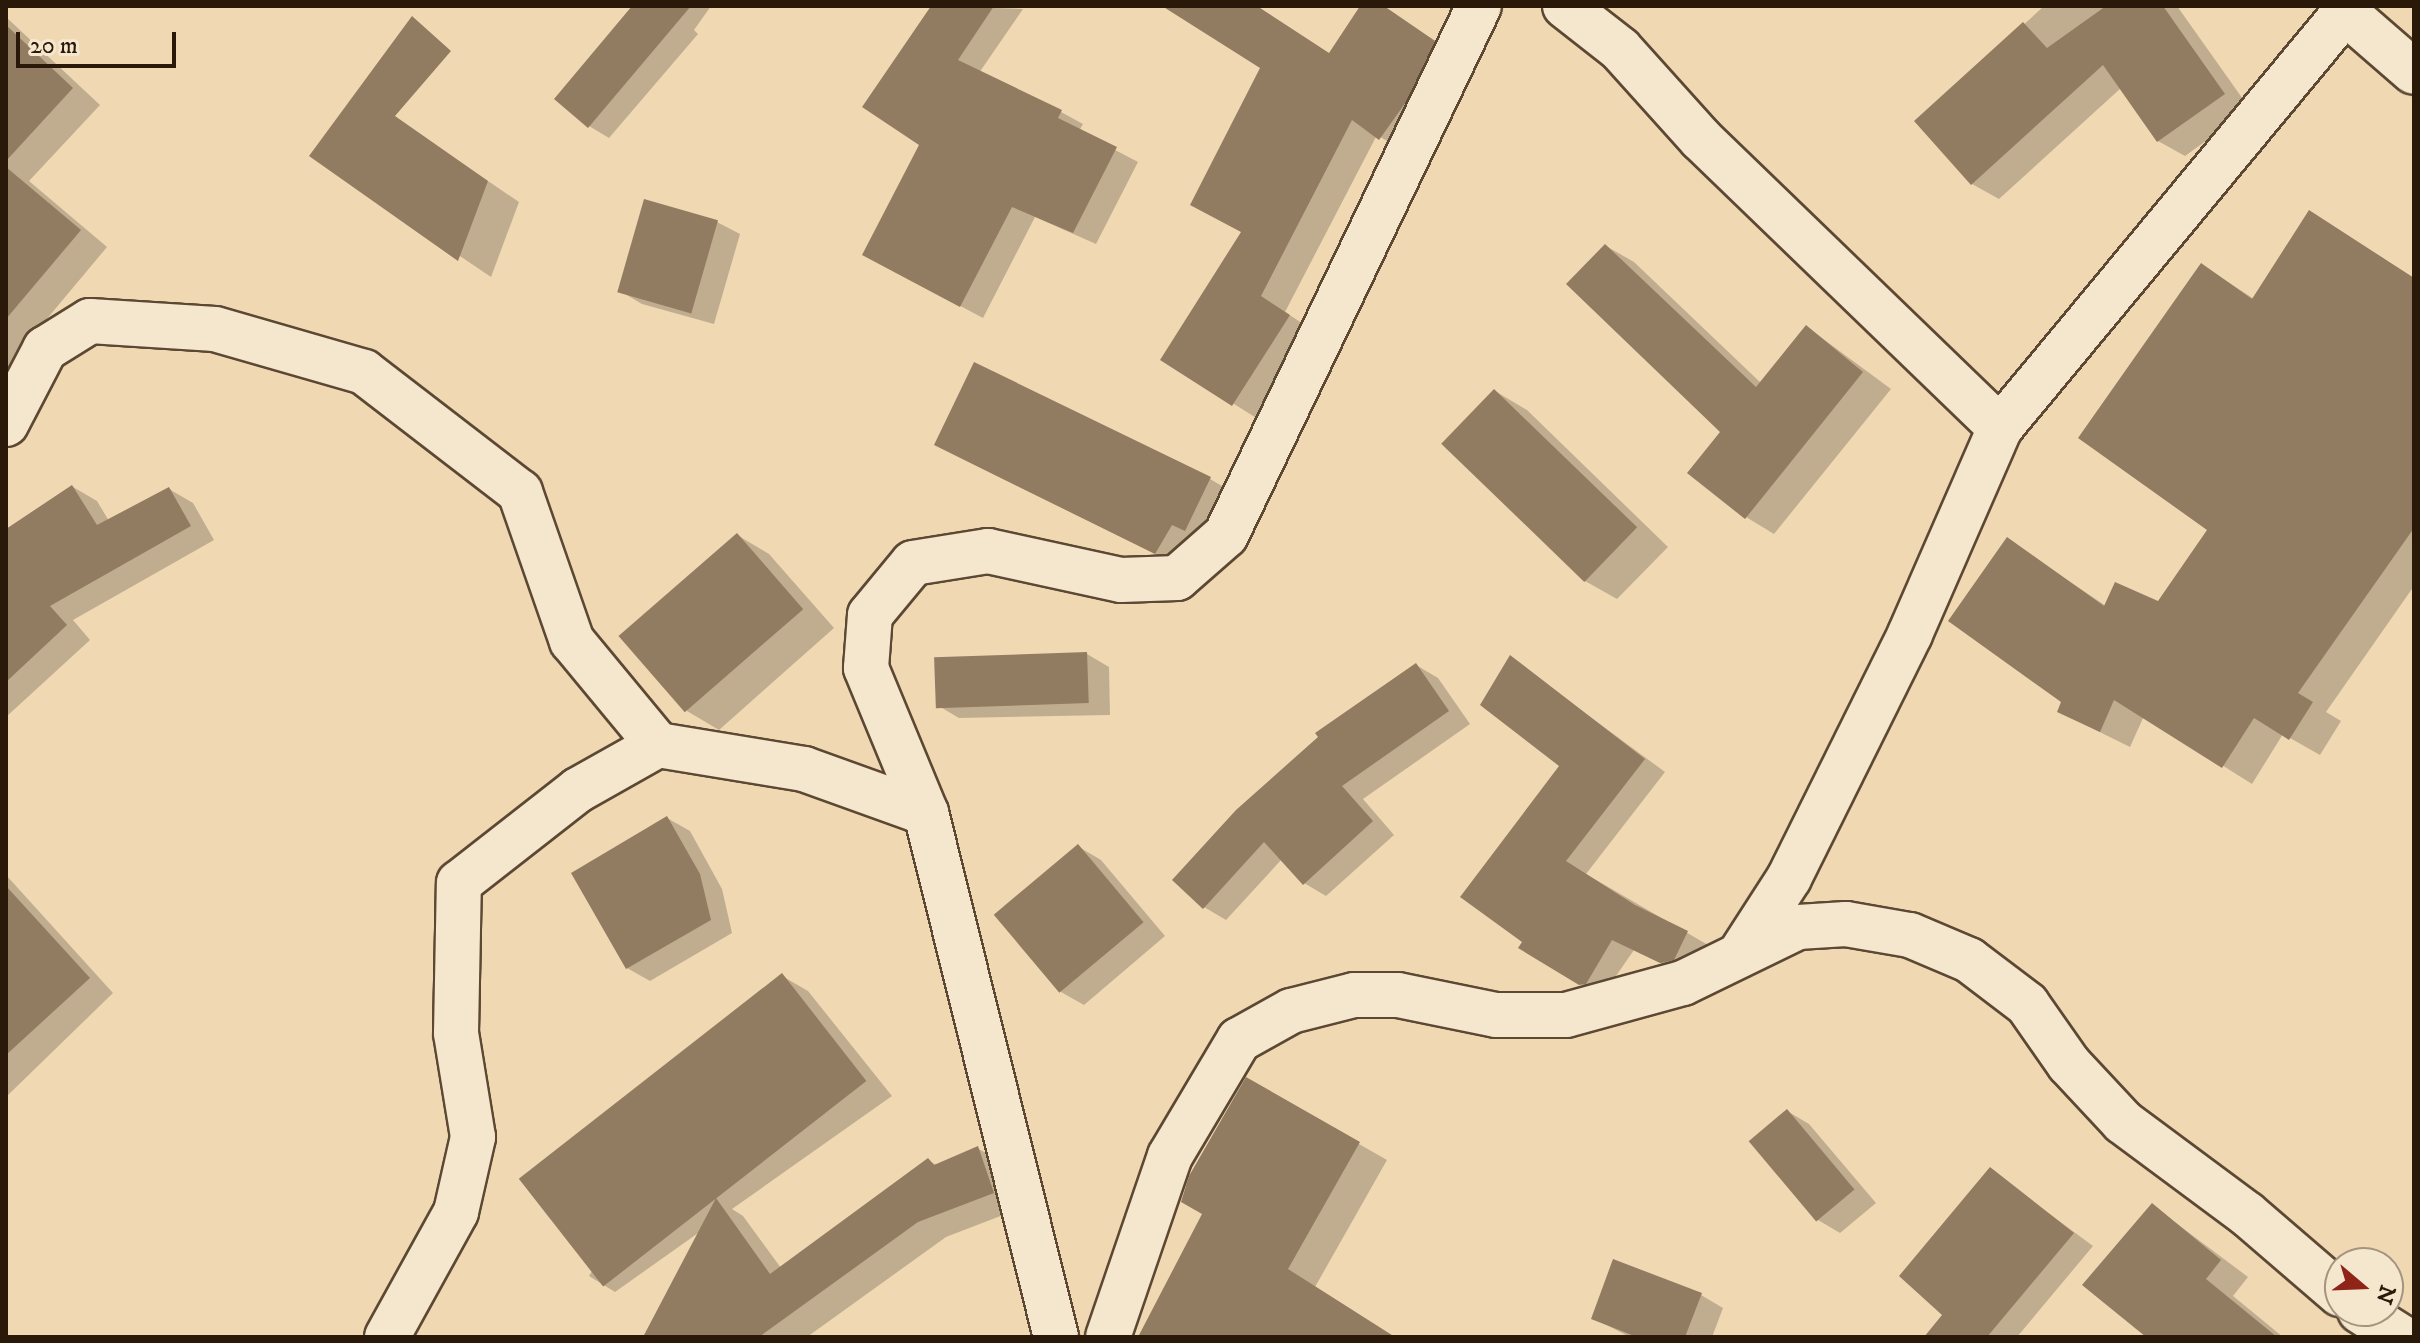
<!DOCTYPE html>
<html>
<head>
<meta charset="utf-8">
<style>
  body { margin:0 }
  #map { position:relative; width:2420px; height:1343px; overflow:hidden; background:#f0d8b3; font-family:"IM FELL DW Pica",serif }
  div>[style] { position:absolute }
  .shadow>* { inset:0; background:#0003 }
  .building>* { inset:0; background:#917c61; transform-origin:0 0 }
  .roads { filter:drop-shadow(2px 0 #5c4833) drop-shadow(-2px 0 #5c4833) drop-shadow(0 2px #5c4833) drop-shadow(0 -2px #5c4833) }
  .minor>* { height:44px; margin:-22px; padding:0 22px; transform-origin:22px; border-radius:22px; background:#f5e6ce }
  span { translate:-50% -50%; white-space:nowrap; text-align:center; line-height:1.15; -webkit-text-stroke:6px #f5e6ce; paint-order:stroke }
  .frame { position:absolute; inset:0; border:8px solid #2a1808; pointer-events:none }
  .north { position:absolute; left:2324px; top:1247px; width:80px; height:80px; box-sizing:border-box; background:#f5e6ce; border:2px solid #a4947f; border-radius:50%; rotate:109deg; font-size:22px; font-weight:700; line-height:32px; text-align:center; color:#2a1808 }
  .north::after { content:''; display:block; margin:auto; width:28px; height:36px; background:#8f2418; clip-path:polygon(50% 0,100% 100%,50% 72%,0 100%) }
  .scale { position:absolute; left:16px; top:32px; width:160px; height:36px; box-sizing:border-box; border:4px solid #2a1808; border-top:0; padding-left:10px; font-size:24px; line-height:28px; white-space:nowrap; color:#2a1808; -webkit-text-stroke:6px #f5e6ce; paint-order:stroke }
</style>
</head>
<body>
<div id="map">
  <div class="shadow">
    <i style="clip-path:polygon(635px 6px,711px 6px,694px 30px,698px 34px,609px 138px,589px 126px)"></i>
    <i style="clip-path:polygon(933px 6px,1023px 9px,979px 73px,1061px 112px,1083px 124px,1079px 131px,1138px 162px,1096px 244px,1035px 217px,983px 318px,887px 267px,922px 145px)"></i>
    <i style="clip-path:polygon(1174px 6px,1256px 6px,1330px 54px,1363px 6px,1383px 6px,1459px 57px,1406px 152px,1377px 135px,1285px 312px,1314px 331px,1258px 419px,1162px 359px,1243px 232px,1262px 68px)"></i>
    <i style="clip-path:polygon(2044px 6px,2177px 6px,2250px 109px,2185px 156px,2158px 141px,2121px 88px,1999px 199px,1972px 184px,1917px 122px)"></i>
    <i style="clip-path:polygon(6px 17px,100px 105px,29px 181px,107px 247px,25px 345px,6px 402px)"></i>
    <i style="clip-path:polygon(394px 117px,519px 202px,491px 277px,356px 186px)"></i>
    <i style="clip-path:polygon(2310px 212px,2414px 278px,2414px 586px,2326px 712px,2341px 721px,2320px 755px,2283px 734px,2252px 784px,2144px 716px,2130px 747px,2059px 712px,2064px 701px,2008px 540px,2106px 606px,2159px 604px,2210px 530px,2202px 265px,2254px 299px)"></i>
    <i style="clip-path:polygon(717px 222px,740px 234px,714px 324px,642px 304px,620px 291px)"></i>
    <i style="clip-path:polygon(1606px 246px,1634px 262px,1762px 384px,1807px 327px,1891px 389px,1774px 534px,1746px 517px,1723px 432px)"></i>
    <i style="clip-path:polygon(975px 365px,1210px 479px,1239px 496px,1184px 568px,965px 460px,936px 444px)"></i>
    <i style="clip-path:polygon(1495px 391px,1527px 410px,1668px 547px,1617px 599px,1585px 581px)"></i>
    <i style="clip-path:polygon(73px 487px,97px 501px,109px 521px,169px 489px,193px 503px,214px 540px,73px 620px,90px 640px,6px 717px,6px 531px)"></i>
    <i style="clip-path:polygon(737px 535px,769px 554px,834px 628px,719px 730px,687px 711px)"></i>
    <i style="clip-path:polygon(1087px 654px,1109px 667px,1110px 715px,959px 718px,937px 705px)"></i>
    <i style="clip-path:polygon(1510px 658px,1665px 772px,1586px 874px,1708px 945px,1695px 971px,1683px 974px,1634px 950px,1602px 996px,1521px 947px,1562px 765px)"></i>
    <i style="clip-path:polygon(1416px 665px,1438px 678px,1470px 724px,1363px 799px,1394px 835px,1326px 896px,1304px 883px,1282px 859px,1226px 920px,1204px 907px,1321px 737px)"></i>
    <i style="clip-path:polygon(667px 818px,690px 831px,722px 889px,732px 933px,650px 981px,627px 968px)"></i>
    <i style="clip-path:polygon(1079px 847px,1101px 860px,1165px 936px,1084px 1005px,1061px 992px)"></i>
    <i style="clip-path:polygon(6px 875px,113px 993px,6px 1097px)"></i>
    <i style="clip-path:polygon(782px 976px,808px 991px,892px 1096px,732px 1209px,743px 1216px,781px 1268px,928px 1160px,938px 1166px,977px 1148px,1004px 1163px,1021px 1208px,946px 1237px,807px 1337px,645px 1337px,701px 1231px,615px 1292px,589px 1276px)"></i>
    <i style="clip-path:polygon(1247px 1080px,1387px 1160px,1315px 1287px,1394px 1337px,1140px 1337px,1205px 1213px)"></i>
    <i style="clip-path:polygon(1787px 1111px,1809px 1124px,1876px 1203px,1840px 1233px,1818px 1220px)"></i>
    <i style="clip-path:polygon(1990px 1170px,2093px 1246px,2017px 1337px,1926px 1337px,1945px 1314px)"></i>
    <i style="clip-path:polygon(2152px 1205px,2248px 1277px,2233px 1296px,2283px 1337px,2149px 1337px)"></i>
    <i style="clip-path:polygon(1701px 1295px,1723px 1308px,1712px 1337px,1630px 1337px,1593px 1318px)"></i>
  </div>
  <div class="building">
    <i style="clip-path:polygon(632px 6px,691px 6px,588px 128px,554px 99px)"></i>
    <i style="clip-path:polygon(931px 6px,994px 6px,958px 60px,1062px 110px,1058px 118px,1117px 147px,1073px 233px,1012px 207px,960px 307px,862px 255px,919px 145px,862px 107px)"></i>
    <i style="clip-path:polygon(1162px 6px,1257px 6px,1329px 53px,1360px 6px,1384px 6px,1435px 41px,1406px 102px,1379px 140px,1352px 120px,1261px 296px,1290px 315px,1232px 406px,1160px 360px,1241px 232px,1190px 205px,1260px 68px)"></i>
    <i style="clip-path:polygon(2106px 6px,2163px 6px,2225px 94px,2157px 142px,2103px 65px,1971px 185px,1914px 121px,2023px 22px,2047px 48px)"></i>
    <i style="clip-path:polygon(412px 16px,451px 51px,395px 116px,488px 181px,458px 261px,309px 156px)"></i>
    <i style="clip-path:polygon(6px 25px,73px 88px,6px 161px)"></i>
    <i style="clip-path:polygon(6px 167px,81px 230px,6px 319px)"></i>
    <i style="left:644px;top:199px;width:77px;height:97px;rotate:16deg"></i>
    <i style="clip-path:polygon(2309px 210px,2414px 278px,2414px 528px,2298px 693px,2313px 702px,2289px 740px,2254px 718px,2222px 768px,2114px 700px,2100px 732px,2057px 712px,2061px 702px,1948px 621px,2007px 537px,2104px 606px,2115px 582px,2158px 601px,2207px 530px,2078px 438px,2201px 263px,2252px 299px)"></i>
    <i style="clip-path:polygon(1605px 244px,1756px 387px,1806px 325px,1863px 372px,1745px 519px,1687px 473px,1720px 432px,1566px 284px)"></i>
    <i style="clip-path:polygon(974px 362px,1211px 477px,1185px 531px,1172px 525px,1155px 554px,934px 445px)"></i>
    <i style="left:1494px;top:389px;width:199px;height:76px;rotate:44deg"></i>
    <i style="clip-path:polygon(72px 485px,97px 525px,169px 487px,191px 526px,50px 606px,67px 625px,6px 682px,6px 529px)"></i>
    <i style="left:737px;top:533px;width:101px;height:157px;rotate:49deg"></i>
    <i style="left:1087px;top:652px;width:51px;height:153px;rotate:88deg"></i>
    <i style="clip-path:polygon(1510px 655px,1645px 759px,1566px 861px,1635px 905px,1688px 931px,1674px 960px,1660px 963px,1612px 940px,1586px 984px,1579px 985px,1518px 948px,1522px 942px,1460px 897px,1559px 766px,1480px 705px)"></i>
    <i style="clip-path:polygon(1416px 663px,1449px 711px,1342px 786px,1373px 821px,1303px 885px,1264px 842px,1203px 909px,1172px 880px,1236px 810px,1318px 737px,1315px 733px)"></i>
    <i style="clip-path:polygon(667px 816px,700px 874px,711px 920px,626px 969px,571px 873px)"></i>
    <i style="left:1078px;top:844px;width:102px;height:110px;rotate:50deg"></i>
    <i style="clip-path:polygon(6px 886px,90px 978px,6px 1055px)"></i>
    <i style="left:782px;top:973px;width:137px;height:334px;rotate:52deg"></i>
    <i style="clip-path:polygon(1246px 1077px,1360px 1142px,1288px 1269px,1395px 1337px,1138px 1337px,1202px 1214px,1181px 1202px,1189px 1176px)"></i>
    <i style="left:1787px;top:1109px;width:105px;height:50px;rotate:50deg"></i>
    <i style="clip-path:polygon(978px 1146px,994px 1193px,918px 1222px,759px 1337px,643px 1337px,716px 1198px,770px 1274px,928px 1158px,934px 1165px)"></i>
    <i style="clip-path:polygon(1990px 1167px,2074px 1233px,1987px 1337px,1924px 1337px,1942px 1315px,1899px 1276px)"></i>
    <i style="clip-path:polygon(2152px 1203px,2221px 1260px,2206px 1279px,2277px 1337px,2146px 1337px,2082px 1285px)"></i>
    <i style="clip-path:polygon(1613px 1259px,1702px 1293px,1685px 1337px,1637px 1337px,1591px 1319px)"></i>
  </div>
  <div class="roads">
    <div class="minor">
      <i style="left:1565px;top:6px;width:70px;rotate:38deg"></i>
      <i style="left:1620px;top:49px;width:121px;rotate:48deg"></i>
      <i style="left:1701px;top:139px;width:416px;rotate:44deg"></i>
      <i style="left:2345px;top:12px;width:91px;rotate:41deg"></i>
      <i style="left:6px;top:424px;width:85px;rotate:-62.5deg"></i>
      <i style="left:45px;top:349px;width:53px;rotate:-31.9deg"></i>
      <i style="left:90px;top:321px;width:125px;rotate:3.7deg"></i>
      <i style="left:215px;top:329px;width:155px;rotate:16.1deg"></i>
      <i style="left:364px;top:372px;width:197px;rotate:37.6deg"></i>
      <i style="left:520px;top:492px;width:158px;rotate:70.8deg"></i>
      <i style="left:572px;top:641px;width:135px;rotate:50.4deg"></i>
      <i style="left:1742px;top:951px;width:87px;rotate:-57.2deg"></i>
      <i style="left:1789px;top:878px;width:272px;rotate:-63.6deg"></i>
      <i style="left:1910px;top:634px;width:225px;rotate:-66.4deg"></i>
      <i style="left:2000px;top:428px;width:548px;rotate:-50.33deg"></i>
      <i style="left:2360px;top:1311px;width:49px;rotate:32.4deg"></i>
      <i style="left:387px;top:1337px;width:143px;rotate:-61.1deg"></i>
      <i style="left:456px;top:1212px;width:77px;rotate:-77.2deg"></i>
      <i style="left:473px;top:1137px;width:105px;rotate:-99.3deg"></i>
      <i style="left:456px;top:1033px;width:150px;rotate:-88.9deg"></i>
      <i style="left:459px;top:883px;width:151px;rotate:-38deg"></i>
      <i style="left:578px;top:790px;width:92px;rotate:-29.4deg"></i>
      <i style="left:658px;top:745px;width:148px;rotate:9.3deg"></i>
      <i style="left:804px;top:769px;width:130px;rotate:19.8deg"></i>
      <i style="left:1056px;top:1337px;width:540px;rotate:-103.93deg"></i>
      <i style="left:926px;top:813px;width:157px;rotate:-112.5deg"></i>
      <i style="left:866px;top:668px;width:53px;rotate:-85.7deg"></i>
      <i style="left:870px;top:615px;width:67px;rotate:-50.4deg"></i>
      <i style="left:913px;top:563px;width:76px;rotate:-9.1deg"></i>
      <i style="left:988px;top:551px;width:136px;rotate:12.3deg"></i>
      <i style="left:1121px;top:580px;width:56px;rotate:-2deg"></i>
      <i style="left:1177px;top:578px;width:65px;rotate:-41.3deg"></i>
      <i style="left:1226px;top:535px;width:586px;rotate:-64.44deg"></i>
      <i style="left:1108px;top:1337px;width:191px;rotate:-71.1deg"></i>
      <i style="left:1170px;top:1156px;width:135px;rotate:-59.3deg"></i>
      <i style="left:1239px;top:1040px;width:60px;rotate:-29.1deg"></i>
      <i style="left:1291px;top:1011px;width:65px;rotate:-14.3deg"></i>
      <i style="left:1354px;top:995px;width:44px"></i>
      <i style="left:1398px;top:995px;width:100px;rotate:11.5deg"></i>
      <i style="left:1496px;top:1015px;width:70px"></i>
      <i style="left:1566px;top:1015px;width:121px;rotate:-15.3deg"></i>
      <i style="left:1683px;top:983px;width:128px;rotate:-26deg"></i>
      <i style="left:1798px;top:927px;width:48px;rotate:-3.6deg"></i>
      <i style="left:1846px;top:924px;width:65px;rotate:9.8deg"></i>
      <i style="left:1910px;top:935px;width:64px;rotate:23deg"></i>
      <i style="left:1969px;top:960px;width:73px;rotate:37.2deg"></i>
      <i style="left:2027px;top:1004px;width:73px;rotate:55deg"></i>
      <i style="left:2069px;top:1064px;width:79px;rotate:47deg"></i>
      <i style="left:2123px;top:1122px;width:154px;rotate:36.6deg"></i>
      <i style="left:2247px;top:1214px;width:123px;rotate:40.7deg"></i>
    </div>
  </div>
  <div class="frame"></div>
  <div class="north">N</div>
  <div class="scale">20 m</div>
</div>
</body>
</html>
